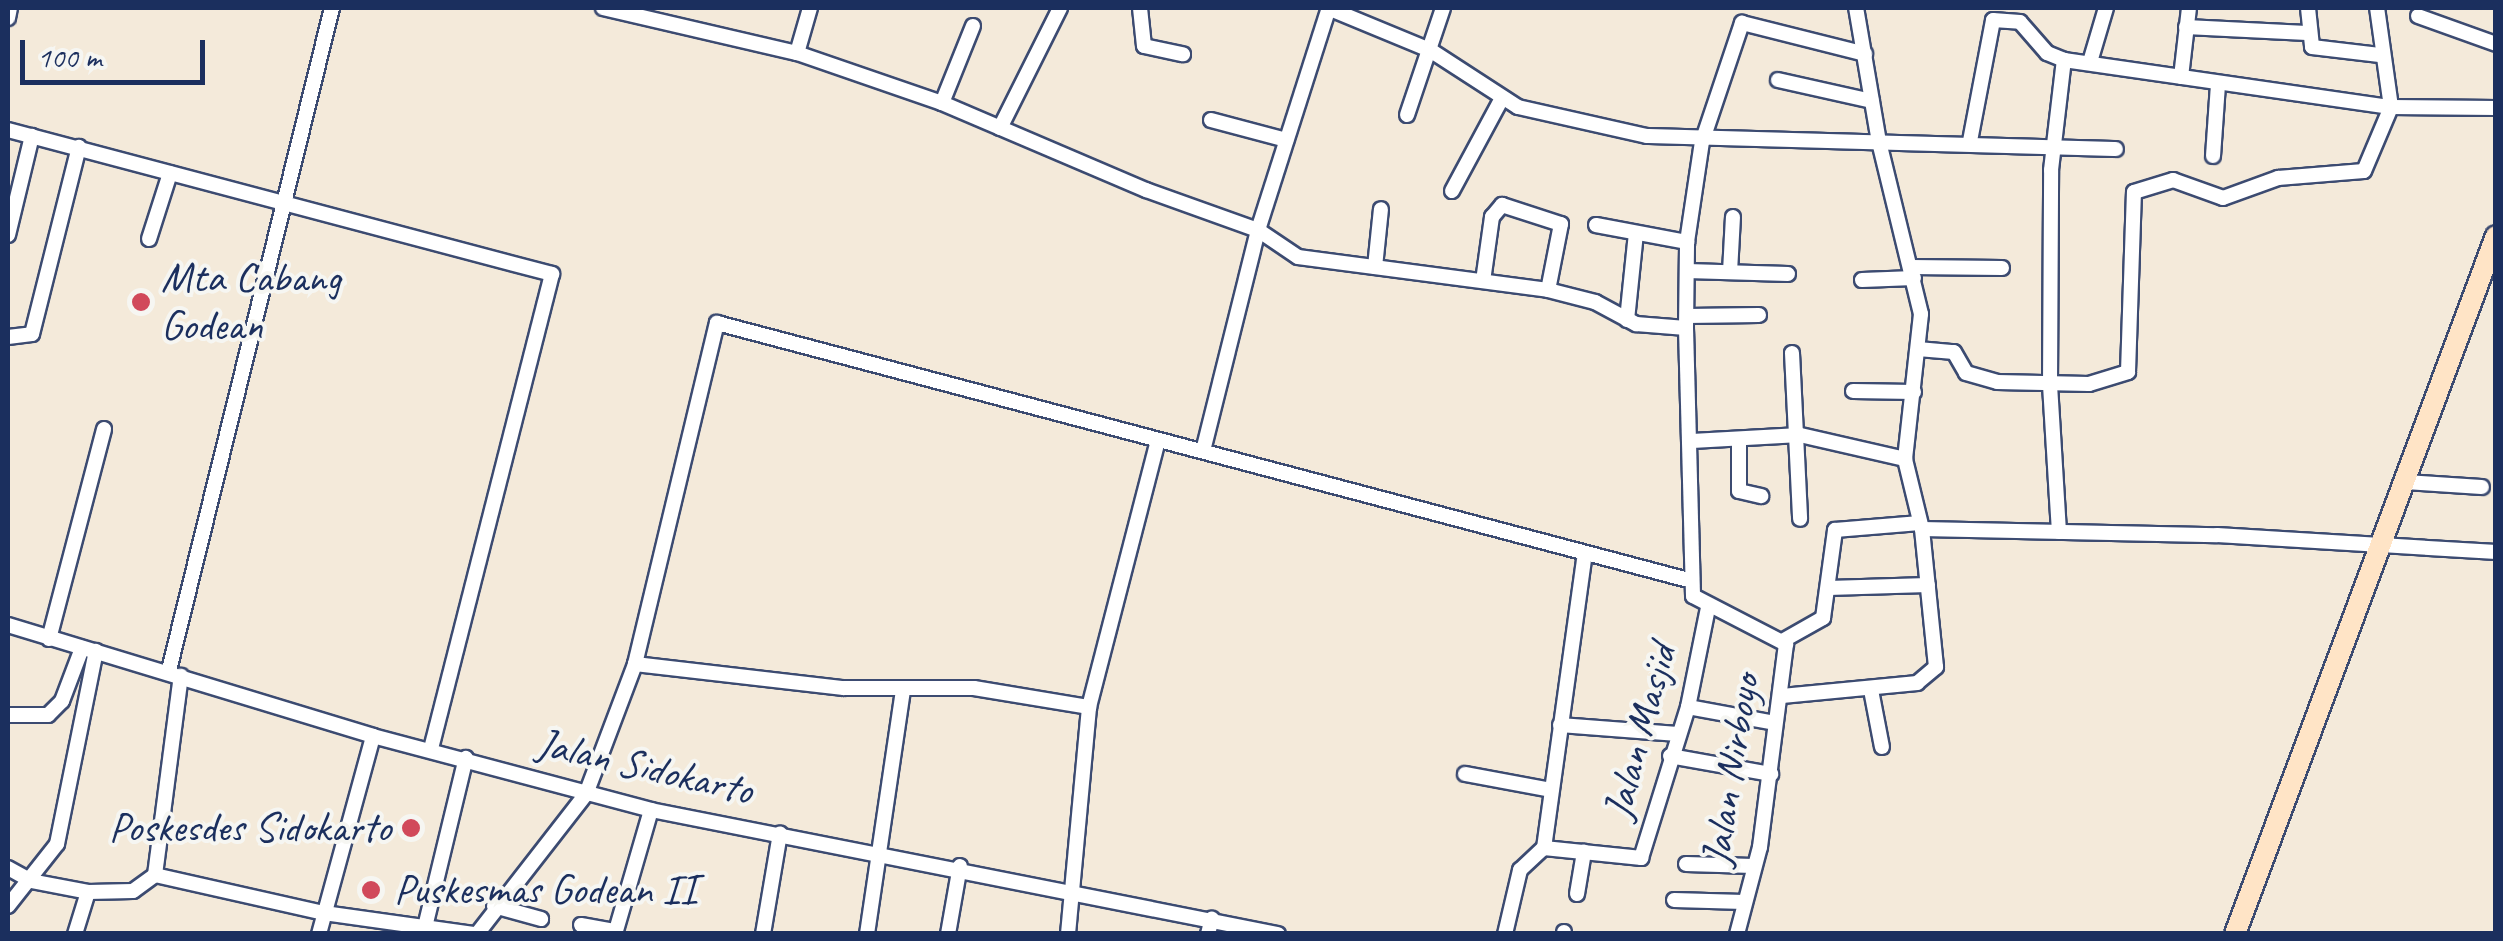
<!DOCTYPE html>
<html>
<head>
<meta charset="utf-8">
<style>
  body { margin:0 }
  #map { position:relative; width:2503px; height:941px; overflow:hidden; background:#f4eada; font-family:Caveat,sans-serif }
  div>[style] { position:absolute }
  .roads { filter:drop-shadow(2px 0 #3c4b71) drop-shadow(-2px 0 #3c4b71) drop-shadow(0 2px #3c4b71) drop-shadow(0 -2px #3c4b71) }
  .street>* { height:14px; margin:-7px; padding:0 7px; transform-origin:7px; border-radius:7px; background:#fff }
  .secondary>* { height:20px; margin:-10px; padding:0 10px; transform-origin:10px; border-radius:10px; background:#ffe4c6 }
  .dots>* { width:28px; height:28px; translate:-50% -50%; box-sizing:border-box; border:5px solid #f6f6f2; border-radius:50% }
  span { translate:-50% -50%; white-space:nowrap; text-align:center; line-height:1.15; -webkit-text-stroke:8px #f6f6f2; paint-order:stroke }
  .poi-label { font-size:42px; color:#1b2f5e }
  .left { translate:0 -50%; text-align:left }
  .right { translate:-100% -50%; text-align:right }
  .street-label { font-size:42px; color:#1b2f5e }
  .frame { position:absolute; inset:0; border:10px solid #1b2f5e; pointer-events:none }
  .scale { position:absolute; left:20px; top:40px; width:185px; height:45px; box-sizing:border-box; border:5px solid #1b2f5e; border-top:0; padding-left:12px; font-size:30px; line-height:35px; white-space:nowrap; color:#1b2f5e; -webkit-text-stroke:8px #f6f6f2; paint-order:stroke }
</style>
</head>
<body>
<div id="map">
  <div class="roads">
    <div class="street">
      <i style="left:603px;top:8px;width:199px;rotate:13.1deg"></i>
      <i style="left:797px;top:53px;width:153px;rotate:19deg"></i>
      <i style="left:942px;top:103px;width:222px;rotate:23.1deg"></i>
      <i style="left:1146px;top:190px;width:119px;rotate:19.7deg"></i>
      <i style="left:1258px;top:230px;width:48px;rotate:34deg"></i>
      <i style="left:1298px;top:257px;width:252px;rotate:7.5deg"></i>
      <i style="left:1548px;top:290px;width:49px;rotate:14.3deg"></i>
      <i style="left:1595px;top:302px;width:47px;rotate:28.2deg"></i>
      <i style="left:1636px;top:324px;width:50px;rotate:4.6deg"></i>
      <i style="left:1686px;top:328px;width:268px;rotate:88.5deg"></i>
      <i style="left:1693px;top:596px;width:105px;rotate:27.3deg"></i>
      <i style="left:1786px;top:644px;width:205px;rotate:97.3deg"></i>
      <i style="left:1760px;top:847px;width:90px;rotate:104.8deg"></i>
      <i style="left:1140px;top:8px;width:38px;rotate:84deg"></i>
      <i style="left:1144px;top:46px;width:40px;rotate:12deg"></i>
      <i style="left:1328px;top:8px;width:110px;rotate:22.4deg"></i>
      <i style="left:1430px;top:50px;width:105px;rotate:32.9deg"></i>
      <i style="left:1518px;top:107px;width:132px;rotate:12.7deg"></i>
      <i style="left:1647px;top:136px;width:469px;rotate:1.6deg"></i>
      <i style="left:2308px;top:8px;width:39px;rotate:84deg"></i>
      <i style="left:2312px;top:47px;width:68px;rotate:6.7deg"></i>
      <i style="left:2418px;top:16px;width:83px;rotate:19.7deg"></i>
      <i style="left:8px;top:18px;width:10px;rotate:-79deg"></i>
      <i style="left:2186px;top:27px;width:121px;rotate:2.8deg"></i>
      <i style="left:797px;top:53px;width:47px;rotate:-73.9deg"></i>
      <i style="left:2090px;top:62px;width:56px;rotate:-73.5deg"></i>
      <i style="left:2181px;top:77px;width:69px;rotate:-83.4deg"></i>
      <i style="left:1778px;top:80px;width:96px;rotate:12.6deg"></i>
      <i style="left:942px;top:103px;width:83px;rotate:-68.1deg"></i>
      <i style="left:1407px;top:115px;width:113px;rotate:-71.4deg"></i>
      <i style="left:1211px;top:120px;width:78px;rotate:14.9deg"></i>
      <i style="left:1000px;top:128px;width:134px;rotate:-63.4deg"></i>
      <i style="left:8px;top:130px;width:563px;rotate:14.83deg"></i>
      <i style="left:552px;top:274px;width:489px;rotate:104.3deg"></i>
      <i style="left:1970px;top:141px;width:123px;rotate:-79.2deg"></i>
      <i style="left:1993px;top:20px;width:27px;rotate:4deg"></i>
      <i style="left:2020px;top:22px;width:41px;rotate:48.9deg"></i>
      <i style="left:2047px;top:53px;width:18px;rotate:22deg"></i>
      <i style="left:2213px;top:156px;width:72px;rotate:-86deg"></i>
      <i style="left:1452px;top:191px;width:106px;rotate:-61.7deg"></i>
      <i style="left:1596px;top:225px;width:93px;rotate:10.6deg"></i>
      <i style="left:8px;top:235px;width:102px;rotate:-76.4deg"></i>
      <i style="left:149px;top:239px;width:69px;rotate:-72.3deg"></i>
      <i style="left:1375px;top:267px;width:58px;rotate:-84.1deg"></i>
      <i style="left:1911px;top:267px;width:91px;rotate:0.6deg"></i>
      <i style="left:1687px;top:271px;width:101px;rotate:1.7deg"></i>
      <i style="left:1730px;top:272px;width:55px;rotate:-86.9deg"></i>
      <i style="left:1862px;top:280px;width:52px;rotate:-2.2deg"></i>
      <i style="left:1483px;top:281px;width:65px;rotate:-82deg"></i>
      <i style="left:1492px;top:217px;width:16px;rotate:-50deg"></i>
      <i style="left:1502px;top:205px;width:62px;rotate:17.9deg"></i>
      <i style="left:1561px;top:224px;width:67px;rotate:101.1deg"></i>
      <i style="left:1687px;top:316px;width:72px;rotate:-0.8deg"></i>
      <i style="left:1627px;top:320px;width:87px;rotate:-84.1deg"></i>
      <i style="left:1686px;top:328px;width:86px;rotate:-89.3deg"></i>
      <i style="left:1687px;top:242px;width:101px;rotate:-81.5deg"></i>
      <i style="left:1702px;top:142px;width:126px;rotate:-71.4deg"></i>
      <i style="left:1742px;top:23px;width:127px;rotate:14.1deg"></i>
      <i style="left:8px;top:337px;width:24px;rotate:-7deg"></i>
      <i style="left:32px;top:334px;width:193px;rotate:-75.9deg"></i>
      <i style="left:1918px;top:349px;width:36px;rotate:5deg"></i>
      <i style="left:1954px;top:352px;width:24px;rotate:60deg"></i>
      <i style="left:1966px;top:373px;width:32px;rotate:16deg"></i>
      <i style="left:1997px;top:382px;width:92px;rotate:1.2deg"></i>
      <i style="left:2089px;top:384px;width:41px;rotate:-17.1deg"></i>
      <i style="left:2128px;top:372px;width:180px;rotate:-88.1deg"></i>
      <i style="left:2134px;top:192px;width:41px;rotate:-17.1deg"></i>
      <i style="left:2173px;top:180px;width:53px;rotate:19.8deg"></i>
      <i style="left:2223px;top:198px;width:59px;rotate:-20deg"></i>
      <i style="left:2278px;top:178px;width:86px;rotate:-4.7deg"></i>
      <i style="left:2364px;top:171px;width:69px;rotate:-67.1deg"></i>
      <i style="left:2391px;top:107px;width:100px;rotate:-98deg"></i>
      <i style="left:1792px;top:353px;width:166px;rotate:87.2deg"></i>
      <i style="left:1853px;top:391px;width:61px;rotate:0.9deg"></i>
      <i style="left:1739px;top:440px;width:51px;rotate:90deg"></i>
      <i style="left:1739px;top:491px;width:23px;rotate:13deg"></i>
      <i style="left:1692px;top:441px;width:108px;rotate:-3.2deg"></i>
      <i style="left:1800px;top:435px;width:108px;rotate:12.9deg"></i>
      <i style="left:1203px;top:451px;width:228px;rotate:-76deg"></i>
      <i style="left:1258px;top:230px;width:233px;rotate:-72.3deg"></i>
      <i style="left:2405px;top:482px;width:77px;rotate:3.7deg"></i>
      <i style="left:1922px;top:529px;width:295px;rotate:1.2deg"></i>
      <i style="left:2217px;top:535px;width:280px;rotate:3.5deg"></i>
      <i style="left:2059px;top:532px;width:147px;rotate:-93.5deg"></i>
      <i style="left:2050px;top:385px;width:215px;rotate:-89.7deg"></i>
      <i style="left:2051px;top:170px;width:111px;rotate:-83.3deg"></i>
      <i style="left:2064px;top:60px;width:330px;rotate:8.2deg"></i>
      <i style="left:2391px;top:107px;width:105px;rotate:0.5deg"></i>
      <i style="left:1828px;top:588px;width:100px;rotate:-1.7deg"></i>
      <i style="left:8px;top:625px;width:382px;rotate:16.9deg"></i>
      <i style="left:373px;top:736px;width:288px;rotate:14.9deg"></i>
      <i style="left:651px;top:810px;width:639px;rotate:11.19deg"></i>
      <i style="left:49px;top:639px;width:217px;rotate:-75.3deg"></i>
      <i style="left:1784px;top:640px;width:45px;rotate:-29.4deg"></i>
      <i style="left:1823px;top:618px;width:89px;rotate:-82.2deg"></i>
      <i style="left:1835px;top:530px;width:85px;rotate:-4.7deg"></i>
      <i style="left:635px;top:664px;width:210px;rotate:6.6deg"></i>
      <i style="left:844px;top:688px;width:130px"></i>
      <i style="left:974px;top:688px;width:117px;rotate:9.4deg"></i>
      <i style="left:169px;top:670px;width:682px;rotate:-76.17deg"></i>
      <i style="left:1871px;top:690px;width:58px;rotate:79.1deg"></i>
      <i style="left:1782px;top:696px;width:136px;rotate:-5.5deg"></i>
      <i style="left:1917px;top:683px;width:25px;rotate:-40deg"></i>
      <i style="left:1936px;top:667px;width:139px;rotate:-95.8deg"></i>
      <i style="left:1922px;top:529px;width:72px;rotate:-103.7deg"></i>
      <i style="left:1905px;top:459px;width:146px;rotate:-83.7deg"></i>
      <i style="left:1921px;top:314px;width:177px;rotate:-103.7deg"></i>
      <i style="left:1879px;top:142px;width:136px;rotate:-99.7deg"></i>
      <i style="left:1688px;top:707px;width:88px;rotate:10.4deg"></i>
      <i style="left:8px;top:715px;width:40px"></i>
      <i style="left:48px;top:715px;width:20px;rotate:-45deg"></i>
      <i style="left:62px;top:701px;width:57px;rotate:-69.3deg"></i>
      <i style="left:1560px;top:725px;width:118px;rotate:4.4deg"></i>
      <i style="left:1670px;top:756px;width:103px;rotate:10.1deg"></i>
      <i style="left:1465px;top:774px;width:87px;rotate:10.5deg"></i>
      <i style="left:1544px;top:848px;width:297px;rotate:-82.1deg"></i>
      <i style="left:1686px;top:864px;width:67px;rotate:1.7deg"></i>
      <i style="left:8px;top:868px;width:26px;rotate:29deg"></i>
      <i style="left:31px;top:881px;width:58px;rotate:10.9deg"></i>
      <i style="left:88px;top:892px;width:45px;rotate:-1.3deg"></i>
      <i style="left:133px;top:891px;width:27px;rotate:-36deg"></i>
      <i style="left:155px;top:875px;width:173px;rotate:12.7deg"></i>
      <i style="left:324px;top:913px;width:151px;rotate:8deg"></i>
      <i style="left:155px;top:875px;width:201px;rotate:-82.6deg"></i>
      <i style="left:1577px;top:894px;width:43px;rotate:-80.5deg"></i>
      <i style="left:1674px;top:900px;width:70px;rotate:1.6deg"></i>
      <i style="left:8px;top:906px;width:79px;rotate:-51.7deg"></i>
      <i style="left:57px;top:844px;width:197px;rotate:-78.6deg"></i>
      <i style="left:494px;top:906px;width:49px;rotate:15.5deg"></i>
      <i style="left:581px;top:925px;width:35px;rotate:10deg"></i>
      <i style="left:425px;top:927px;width:174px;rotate:-76.4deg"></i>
      <i style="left:1564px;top:932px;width:2px;rotate:90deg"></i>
      <i style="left:75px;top:934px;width:44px;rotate:-72.8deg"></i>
      <i style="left:319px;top:934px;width:205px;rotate:-74.7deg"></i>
      <i style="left:477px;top:934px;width:177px;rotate:-52.1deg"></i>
      <i style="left:586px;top:794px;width:139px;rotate:-69.3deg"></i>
      <i style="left:635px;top:664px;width:351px;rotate:-76.5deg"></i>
      <i style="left:717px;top:323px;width:1004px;rotate:14.82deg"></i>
      <i style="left:615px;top:934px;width:129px;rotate:-73.8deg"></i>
      <i style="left:763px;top:934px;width:102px;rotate:-80.4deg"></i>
      <i style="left:867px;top:934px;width:246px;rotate:-81.6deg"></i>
      <i style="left:948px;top:934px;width:69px;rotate:-80deg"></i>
      <i style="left:1068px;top:934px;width:228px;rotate:-84.7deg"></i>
      <i style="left:1089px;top:707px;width:272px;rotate:-75.5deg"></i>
      <i style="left:1208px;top:934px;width:16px;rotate:-76deg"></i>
      <i style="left:1505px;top:934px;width:66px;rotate:-76.8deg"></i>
      <i style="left:1520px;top:870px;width:33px;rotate:-43deg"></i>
      <i style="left:1544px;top:848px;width:98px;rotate:5.9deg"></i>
      <i style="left:1641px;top:858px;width:158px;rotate:-72.7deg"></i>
      <i style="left:1688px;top:707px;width:101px;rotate:-78.6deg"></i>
    </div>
    <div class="secondary">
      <i style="left:2235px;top:934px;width:745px;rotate:-69.5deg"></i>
    </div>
  </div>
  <div class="dots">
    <i style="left:141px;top:302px;background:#d1495b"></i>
    <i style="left:411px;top:828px;background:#d1495b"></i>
    <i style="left:371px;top:890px;background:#d1495b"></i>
  </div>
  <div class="poi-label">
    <span class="left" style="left:161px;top:302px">Mta Cabang<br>Godean</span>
    <span class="right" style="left:391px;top:828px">Poskesdes Sidokarto</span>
    <span class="left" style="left:394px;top:890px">Puskesmas Godean II</span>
  </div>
  <div class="street-label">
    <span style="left:1640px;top:732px;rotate:-75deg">Jalan Masjid</span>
    <span style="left:645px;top:767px;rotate:13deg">Jalan Sidokarto</span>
    <span style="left:1731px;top:770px;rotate:-81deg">Jalan Nirboyo</span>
  </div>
  <div class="frame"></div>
  <div class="scale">100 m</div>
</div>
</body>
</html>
